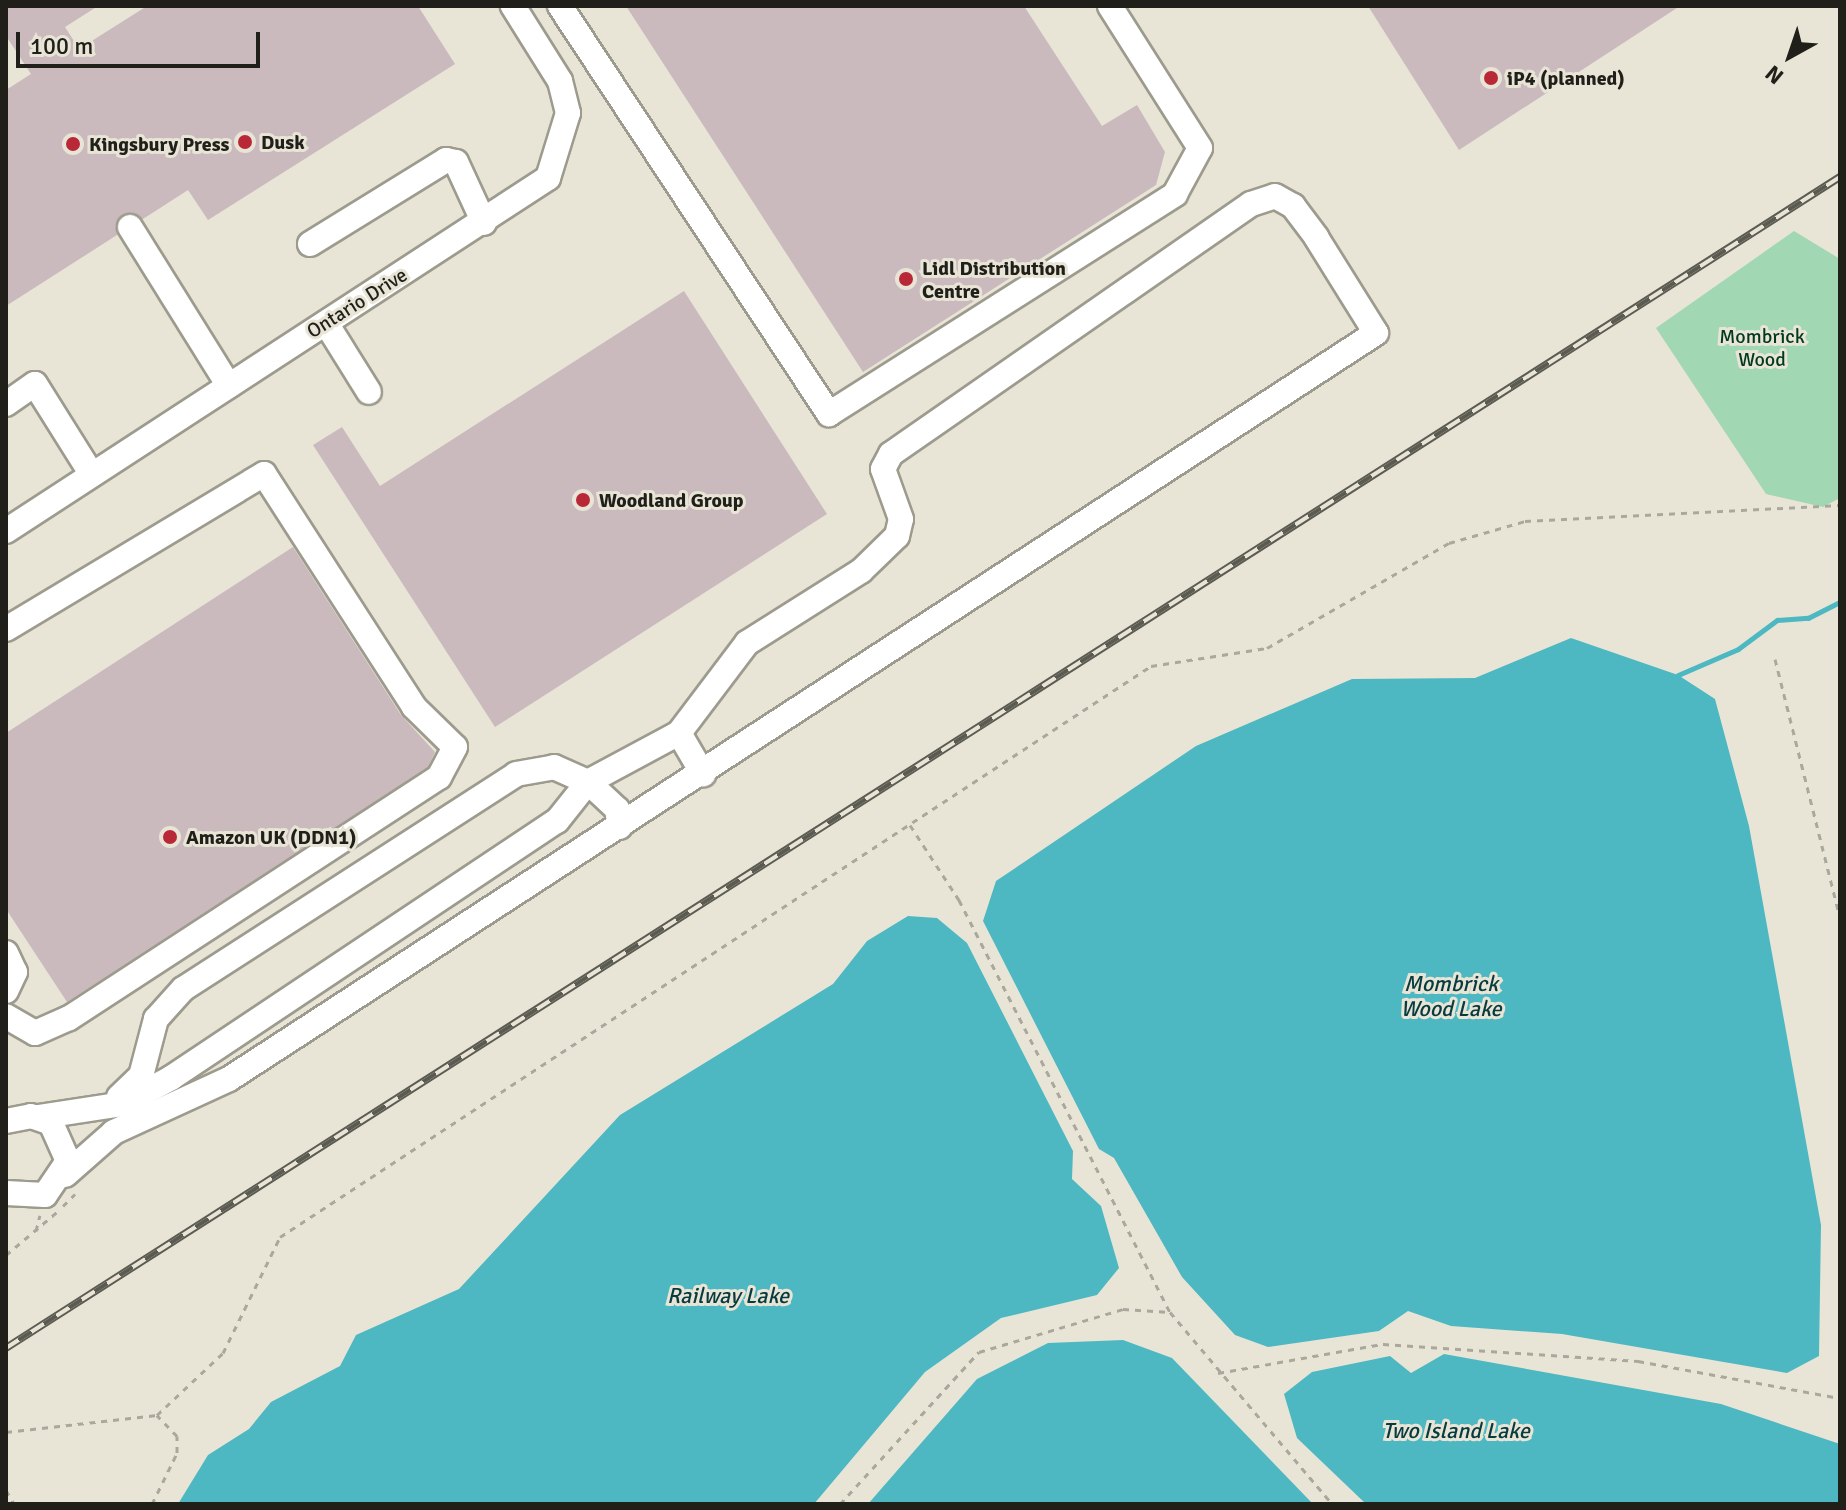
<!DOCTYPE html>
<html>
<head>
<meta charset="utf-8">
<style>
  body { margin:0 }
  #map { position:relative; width:1846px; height:1510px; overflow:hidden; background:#e8e5d7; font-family:Signika,sans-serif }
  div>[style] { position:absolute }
  .green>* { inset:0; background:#a2d7b4 }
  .water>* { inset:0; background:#4db8c2 }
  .stream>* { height:5px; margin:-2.5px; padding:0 2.5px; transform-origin:2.5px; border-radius:2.5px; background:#4db8c2 }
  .building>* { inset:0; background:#cababe }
  .path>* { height:3px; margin-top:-1.5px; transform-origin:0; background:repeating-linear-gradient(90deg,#aaa89c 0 6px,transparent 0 12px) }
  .roads { filter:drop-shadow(2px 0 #9d9b8d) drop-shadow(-2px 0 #9d9b8d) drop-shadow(0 2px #9d9b8d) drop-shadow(0 -2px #9d9b8d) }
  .minor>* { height:24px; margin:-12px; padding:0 12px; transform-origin:12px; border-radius:12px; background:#fff }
  .rail>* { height:8px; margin-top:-4px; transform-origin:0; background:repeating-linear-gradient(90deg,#e8e5d7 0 15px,#5c5b52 0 30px); box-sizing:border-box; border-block:2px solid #5c5b52 }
  .dots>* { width:22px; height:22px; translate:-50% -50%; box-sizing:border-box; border:4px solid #e8e5d7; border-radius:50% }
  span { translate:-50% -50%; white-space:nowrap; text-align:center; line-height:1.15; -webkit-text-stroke:6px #e8e5d7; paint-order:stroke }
  .poi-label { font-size:20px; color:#201f19; font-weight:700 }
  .left { translate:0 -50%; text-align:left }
  .street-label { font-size:20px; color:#201f19 }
  .park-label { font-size:20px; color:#003a1e }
  .water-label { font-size:22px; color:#073b3f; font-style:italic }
  .frame { position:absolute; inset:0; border:8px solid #201f19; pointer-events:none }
  .north { position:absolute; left:1750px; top:16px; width:80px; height:80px; -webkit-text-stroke:6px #e8e5d7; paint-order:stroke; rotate:220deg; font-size:22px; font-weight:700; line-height:32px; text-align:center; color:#201f19 }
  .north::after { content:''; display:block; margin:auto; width:28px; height:36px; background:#201f19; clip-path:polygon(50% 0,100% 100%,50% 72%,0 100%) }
  .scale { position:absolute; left:16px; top:32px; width:244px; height:36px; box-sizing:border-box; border:4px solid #201f19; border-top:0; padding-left:10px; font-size:24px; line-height:28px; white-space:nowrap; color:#201f19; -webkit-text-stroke:6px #e8e5d7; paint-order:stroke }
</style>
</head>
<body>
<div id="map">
  <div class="green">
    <i style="clip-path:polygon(1794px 231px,1840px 259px,1840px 498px,1823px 507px,1766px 494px,1656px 328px)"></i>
  </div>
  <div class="water">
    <i style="clip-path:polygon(1571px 638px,1678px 675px,1715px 699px,1749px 826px,1821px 1225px,1819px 1356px,1787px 1373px,1562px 1334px,1451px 1326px,1408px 1311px,1379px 1331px,1268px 1347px,1235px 1335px,1182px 1277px,1114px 1158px,1099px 1149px,983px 921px,996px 881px,1196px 746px,1352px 679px,1475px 678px)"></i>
    <i style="clip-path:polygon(908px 916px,937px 918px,967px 943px,1073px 1151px,1072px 1179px,1101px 1206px,1119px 1268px,1097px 1295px,1001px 1318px,925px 1372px,814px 1504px,178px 1504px,208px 1455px,249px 1429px,271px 1402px,340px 1366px,356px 1335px,459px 1289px,620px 1115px,833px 984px,867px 941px)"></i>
    <i style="clip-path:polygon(1123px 1340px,1172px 1358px,1313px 1504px,868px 1504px,977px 1379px,1048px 1343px)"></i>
    <i style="clip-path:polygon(1444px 1354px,1721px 1404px,1840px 1444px,1840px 1504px,1366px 1504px,1297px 1438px,1284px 1394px,1312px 1372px,1390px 1356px,1411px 1373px)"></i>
  </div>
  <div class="stream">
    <i style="left:1678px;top:675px;width:65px;rotate:-23.4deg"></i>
    <i style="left:1738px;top:649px;width:49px;rotate:-36.6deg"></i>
    <i style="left:1777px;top:620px;width:31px;rotate:-4deg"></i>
    <i style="left:1808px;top:618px;width:36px;rotate:-27deg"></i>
  </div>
  <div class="building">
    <i style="clip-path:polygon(6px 6px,98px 6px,65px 27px,79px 49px,147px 6px,418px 6px,455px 64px,208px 220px,188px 190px,143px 219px,123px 214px,117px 235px,6px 306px,6px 90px,31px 74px,6px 36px)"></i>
    <i style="clip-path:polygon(626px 6px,1024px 6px,1102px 126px,1137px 105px,1165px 152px,1156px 185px,863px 372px)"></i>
    <i style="clip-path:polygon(1368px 6px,1680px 6px,1459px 150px)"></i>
    <i style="clip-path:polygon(684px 291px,827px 514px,495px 727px,313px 445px,342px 427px,380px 486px)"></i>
    <i style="clip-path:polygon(293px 547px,401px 715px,435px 752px,428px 767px,67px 1002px,6px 909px,6px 733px)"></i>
  </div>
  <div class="path">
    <i style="left:1775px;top:659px;width:266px;rotate:75.9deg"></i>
    <i style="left:910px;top:825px;width:90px;rotate:56.8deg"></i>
    <i style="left:959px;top:900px;width:463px;rotate:62.9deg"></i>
    <i style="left:1170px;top:1312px;width:251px;rotate:49.8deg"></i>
    <i style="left:63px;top:1206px;width:17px;rotate:-45deg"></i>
    <i style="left:36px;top:1231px;width:16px;rotate:-76deg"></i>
    <i style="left:6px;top:1255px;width:68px;rotate:-40.2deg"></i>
    <i style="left:1218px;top:1373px;width:168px;rotate:-10deg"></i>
    <i style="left:1383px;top:1344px;width:256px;rotate:3.8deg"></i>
    <i style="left:1638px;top:1361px;width:205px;rotate:10.4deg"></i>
    <i style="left:6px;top:1432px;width:152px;rotate:-6.4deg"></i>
    <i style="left:157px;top:1415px;width:91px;rotate:-43.2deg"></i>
    <i style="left:223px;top:1353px;width:129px;rotate:-63.8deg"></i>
    <i style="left:280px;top:1237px;width:1041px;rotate:-33.25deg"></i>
    <i style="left:1151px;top:666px;width:117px;rotate:-8.8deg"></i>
    <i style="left:1267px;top:648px;width:210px;rotate:-30deg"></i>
    <i style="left:1449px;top:543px;width:79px;rotate:-16.1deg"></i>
    <i style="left:1525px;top:521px;width:315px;rotate:-2.9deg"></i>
    <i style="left:6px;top:1490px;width:16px;rotate:60deg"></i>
    <i style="left:152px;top:1504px;width:57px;rotate:-63.9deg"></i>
    <i style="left:177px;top:1453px;width:17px;rotate:-90deg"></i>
    <i style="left:177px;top:1436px;width:29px;rotate:-134deg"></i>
    <i style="left:840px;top:1504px;width:206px;rotate:-47.6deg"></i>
    <i style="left:979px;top:1352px;width:150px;rotate:-16.6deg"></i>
    <i style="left:1123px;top:1309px;width:47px;rotate:3.7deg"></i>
  </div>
  <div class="roads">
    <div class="minor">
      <i style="left:560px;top:6px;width:489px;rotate:56.6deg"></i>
      <i style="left:829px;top:414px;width:410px;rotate:-32.4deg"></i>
      <i style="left:1175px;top:194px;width:52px;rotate:-61.5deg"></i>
      <i style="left:1200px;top:148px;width:168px;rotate:-122.4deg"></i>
      <i style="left:130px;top:227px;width:187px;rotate:58.1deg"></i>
      <i style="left:310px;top:244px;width:160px;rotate:-31.7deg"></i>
      <i style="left:446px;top:160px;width:10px;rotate:11deg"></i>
      <i style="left:456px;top:162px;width:67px;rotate:65.3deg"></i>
      <i style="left:326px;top:323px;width:81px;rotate:58.1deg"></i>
      <i style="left:6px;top:404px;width:35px;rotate:-35deg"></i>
      <i style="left:35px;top:384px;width:107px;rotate:57.9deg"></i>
      <i style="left:6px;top:531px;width:647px;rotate:-33.08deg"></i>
      <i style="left:548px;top:178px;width:68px;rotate:-72.9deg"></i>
      <i style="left:568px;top:113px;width:33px;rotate:-104deg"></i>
      <i style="left:560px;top:81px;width:89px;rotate:-122.1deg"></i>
      <i style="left:6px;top:629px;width:301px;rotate:-31deg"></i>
      <i style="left:264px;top:474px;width:277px;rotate:57.2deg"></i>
      <i style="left:414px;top:707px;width:57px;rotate:44.3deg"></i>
      <i style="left:455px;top:747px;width:34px;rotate:118deg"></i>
      <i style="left:439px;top:777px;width:442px;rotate:146.9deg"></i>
      <i style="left:69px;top:1018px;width:37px;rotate:156deg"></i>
      <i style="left:35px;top:1033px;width:34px;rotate:-150deg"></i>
      <i style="left:679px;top:733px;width:48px;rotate:59.7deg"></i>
      <i style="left:6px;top:953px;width:21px;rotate:65deg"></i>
      <i style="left:15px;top:972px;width:21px;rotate:115deg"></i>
      <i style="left:119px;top:1097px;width:30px;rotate:-44deg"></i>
      <i style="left:141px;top:1076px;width:59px;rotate:-75.3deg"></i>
      <i style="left:156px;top:1019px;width:40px;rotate:-48deg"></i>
      <i style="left:183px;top:989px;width:396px;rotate:-32.8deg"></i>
      <i style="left:516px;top:774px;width:39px;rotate:-10deg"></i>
      <i style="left:554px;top:767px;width:37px;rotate:24deg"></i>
      <i style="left:588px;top:782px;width:40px;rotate:43deg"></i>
      <i style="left:617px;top:809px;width:18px;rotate:81deg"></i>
      <i style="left:38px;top:1117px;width:86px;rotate:-8.7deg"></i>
      <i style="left:123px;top:1104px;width:55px;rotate:-28.4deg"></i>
      <i style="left:171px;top:1078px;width:464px;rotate:-33.7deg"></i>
      <i style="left:557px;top:821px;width:50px;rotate:-51.5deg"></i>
      <i style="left:588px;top:782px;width:103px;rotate:-28.3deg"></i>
      <i style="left:679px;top:733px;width:113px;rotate:-52.9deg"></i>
      <i style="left:747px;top:643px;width:135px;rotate:-32.3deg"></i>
      <i style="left:861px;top:571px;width:50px;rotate:-44.2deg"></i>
      <i style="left:897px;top:536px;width:17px;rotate:-77deg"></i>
      <i style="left:901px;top:519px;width:53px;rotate:-109.8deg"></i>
      <i style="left:883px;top:469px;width:17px;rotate:-62deg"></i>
      <i style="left:891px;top:454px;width:438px;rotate:-34.8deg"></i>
      <i style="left:1251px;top:204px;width:25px;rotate:-18deg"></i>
      <i style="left:1275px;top:196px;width:21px;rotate:29deg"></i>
      <i style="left:1293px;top:206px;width:39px;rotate:53deg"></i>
      <i style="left:1316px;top:237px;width:113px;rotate:58deg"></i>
      <i style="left:1376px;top:333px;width:1368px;rotate:146.96deg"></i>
      <i style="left:229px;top:1079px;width:127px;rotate:155.3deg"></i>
      <i style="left:114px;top:1132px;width:65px;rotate:138.7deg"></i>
      <i style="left:6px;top:1121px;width:25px;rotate:-11deg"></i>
      <i style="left:31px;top:1116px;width:21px;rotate:19deg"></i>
      <i style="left:51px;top:1123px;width:42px;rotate:65.9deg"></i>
      <i style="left:68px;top:1161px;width:41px;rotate:124.1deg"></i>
      <i style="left:45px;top:1195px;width:39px;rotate:-177deg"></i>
    </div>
  </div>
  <div class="rail">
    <i style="left:6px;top:1348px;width:2176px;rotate:-32.56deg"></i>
  </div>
  <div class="dots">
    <i style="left:1491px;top:78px;background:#b92836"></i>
    <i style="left:245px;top:142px;background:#b92836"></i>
    <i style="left:73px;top:144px;background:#b92836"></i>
    <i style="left:906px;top:279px;background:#b92836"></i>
    <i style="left:583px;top:500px;background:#b92836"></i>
    <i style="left:170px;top:837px;background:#b92836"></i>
  </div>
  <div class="poi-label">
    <span class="left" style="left:1507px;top:78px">iP4 (planned)</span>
    <span class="left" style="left:261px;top:142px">Dusk</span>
    <span class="left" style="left:89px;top:144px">Kingsbury Press</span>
    <span class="left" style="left:922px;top:280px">Lidl Distribution<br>Centre</span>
    <span class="left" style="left:599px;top:500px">Woodland Group</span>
    <span class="left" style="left:186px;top:837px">Amazon UK (DDN1)</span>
  </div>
  <div class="street-label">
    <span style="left:357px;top:303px;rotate:-32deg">Ontario Drive</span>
  </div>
  <div class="park-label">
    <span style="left:1762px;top:348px">Mombrick<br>Wood</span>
  </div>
  <div class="water-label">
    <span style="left:1451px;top:996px">Mombrick<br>Wood Lake</span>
    <span style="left:728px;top:1296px">Railway Lake</span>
    <span style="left:1456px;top:1431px">Two Island Lake</span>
  </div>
  <div class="frame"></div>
  <div class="north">N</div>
  <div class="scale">100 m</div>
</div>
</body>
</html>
